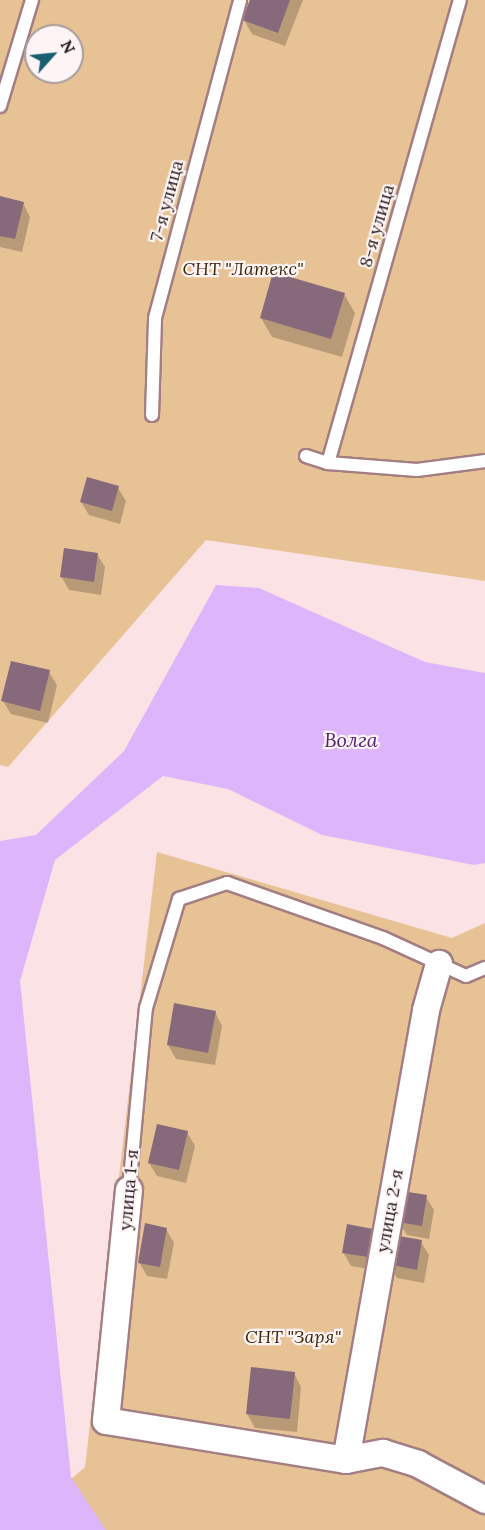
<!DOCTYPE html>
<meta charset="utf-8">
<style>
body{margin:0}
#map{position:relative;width:485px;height:1530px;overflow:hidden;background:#fbe2e4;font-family:Lora,serif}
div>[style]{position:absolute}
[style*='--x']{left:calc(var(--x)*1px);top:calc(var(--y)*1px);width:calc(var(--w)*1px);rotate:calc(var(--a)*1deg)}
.green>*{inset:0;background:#e7c294}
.water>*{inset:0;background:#dcb5fa}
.shadow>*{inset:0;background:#0003}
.building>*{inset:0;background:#87697c}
.roads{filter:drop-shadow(2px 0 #a37e82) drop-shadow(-2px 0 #a37e82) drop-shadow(0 2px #a37e82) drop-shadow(0 -2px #a37e82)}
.lane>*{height:12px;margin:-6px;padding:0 6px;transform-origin:6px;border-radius:6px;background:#fff}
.street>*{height:26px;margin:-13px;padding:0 13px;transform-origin:13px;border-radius:13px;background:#fff}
span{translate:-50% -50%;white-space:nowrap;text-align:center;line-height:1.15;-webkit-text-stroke:4.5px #fdf4f5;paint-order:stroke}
.street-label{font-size:18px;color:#251719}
.park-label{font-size:18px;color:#3b2708;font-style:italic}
.water-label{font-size:20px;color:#542472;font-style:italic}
.north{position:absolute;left:24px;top:24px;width:60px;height:60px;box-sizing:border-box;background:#fdf4f5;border:2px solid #a79c9d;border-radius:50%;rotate:63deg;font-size:16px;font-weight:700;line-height:24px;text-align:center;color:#251719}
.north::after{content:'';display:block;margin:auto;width:21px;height:27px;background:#185f70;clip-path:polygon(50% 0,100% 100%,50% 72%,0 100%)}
</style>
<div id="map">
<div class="green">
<div style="clip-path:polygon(evenodd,0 0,485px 0,485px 581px,206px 540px,8px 767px,0 765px,0 0,36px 36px,72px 36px,72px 72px,36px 72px,36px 36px)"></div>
<div style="clip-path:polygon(157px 852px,452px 938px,485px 923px,485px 1530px,11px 1530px,85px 1467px)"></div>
</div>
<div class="water">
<div style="clip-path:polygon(216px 585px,259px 588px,425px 662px,485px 673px,485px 863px,474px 865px,322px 835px,228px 789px,163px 776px,55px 860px,20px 981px,71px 1477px,106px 1530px,0 1530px,0 841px,36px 835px,124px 751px)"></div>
</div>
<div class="shadow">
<div style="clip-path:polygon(251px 0,303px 0,285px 46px,252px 34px,244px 20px)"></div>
<div style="clip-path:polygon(0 198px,23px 203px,30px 217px,22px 252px,0 247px)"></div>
<div style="clip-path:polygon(344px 294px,355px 313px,342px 357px,272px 337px,261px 318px)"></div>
<div style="clip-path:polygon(118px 488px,126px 501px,120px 524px,89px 515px,81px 502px)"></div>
<div style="clip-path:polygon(97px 554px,105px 567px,101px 595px,69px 590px,61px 576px)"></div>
<div style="clip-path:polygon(49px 672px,57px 685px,48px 723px,11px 714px,3px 701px)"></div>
<div style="clip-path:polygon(215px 1012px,222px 1026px,215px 1065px,176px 1059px,168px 1045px)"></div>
<div style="clip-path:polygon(187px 1132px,195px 1146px,186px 1183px,157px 1176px,149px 1163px)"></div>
<div style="clip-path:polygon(426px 1197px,434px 1210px,429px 1239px,407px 1235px,399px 1222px)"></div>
<div style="clip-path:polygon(166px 1229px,174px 1243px,167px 1279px,147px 1276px,139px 1262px)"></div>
<div style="clip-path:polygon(372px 1230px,380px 1244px,375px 1270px,351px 1266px,343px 1252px)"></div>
<div style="clip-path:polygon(421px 1242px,429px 1255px,424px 1283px,397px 1278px,389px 1264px)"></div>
<div style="clip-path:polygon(294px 1373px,301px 1387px,297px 1432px,255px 1428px,247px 1414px)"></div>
</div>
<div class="building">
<div style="clip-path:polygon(250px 0,290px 0,278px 33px,242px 20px)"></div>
<div style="clip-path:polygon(0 196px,24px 202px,15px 239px,0 236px)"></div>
<div style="clip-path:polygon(273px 272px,345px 293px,331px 339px,260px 318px)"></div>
<div style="clip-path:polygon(87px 477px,119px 486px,112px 511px,80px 502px)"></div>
<div style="clip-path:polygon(64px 548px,98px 553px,94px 582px,60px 577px)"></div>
<div style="clip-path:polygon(11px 661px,50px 670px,40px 711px,1px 701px)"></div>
<div style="clip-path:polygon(174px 1003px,216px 1011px,208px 1053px,167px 1045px)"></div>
<div style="clip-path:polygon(157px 1124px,188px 1131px,179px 1170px,148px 1163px)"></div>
<div style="clip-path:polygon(402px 1191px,427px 1195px,422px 1226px,398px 1222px)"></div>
<div style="clip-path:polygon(145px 1223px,167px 1228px,160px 1267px,138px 1263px)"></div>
<div style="clip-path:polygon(347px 1224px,373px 1229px,368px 1257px,342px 1253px)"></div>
<div style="clip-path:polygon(393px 1235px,422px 1240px,417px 1270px,387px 1264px)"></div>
<div style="clip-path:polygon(251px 1367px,295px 1372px,290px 1419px,246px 1414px)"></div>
</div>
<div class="roads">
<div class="lane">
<div style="--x:0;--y:106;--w:111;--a:-73.2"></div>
<div style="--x:152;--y:415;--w:97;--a:-88.2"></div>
<div style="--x:155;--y:318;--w:329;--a:-75"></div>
<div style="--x:306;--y:456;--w:23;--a:18"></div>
<div style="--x:328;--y:463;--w:89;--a:4.5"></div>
<div style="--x:417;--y:470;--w:69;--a:-7.5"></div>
<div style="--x:328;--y:463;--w:481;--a:-74.1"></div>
<div style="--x:129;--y:1190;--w:183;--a:-84.7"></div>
<div style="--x:146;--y:1008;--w:114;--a:-73.2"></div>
<div style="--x:179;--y:899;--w:51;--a:-18.4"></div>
<div style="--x:227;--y:883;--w:165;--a:19.4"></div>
<div style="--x:383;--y:938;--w:91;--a:24.6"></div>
<div style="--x:466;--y:976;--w:21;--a:-23"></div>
</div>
<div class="street">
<div style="--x:129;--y:1190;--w:232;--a:95.7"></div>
<div style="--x:106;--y:1421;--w:243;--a:9.2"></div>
<div style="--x:346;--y:1460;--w:38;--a:-11"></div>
<div style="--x:383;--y:1453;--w:37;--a:17"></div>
<div style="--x:418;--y:1464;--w:76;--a:28.2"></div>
<div style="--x:346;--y:1460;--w:457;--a:-79.9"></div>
<div style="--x:426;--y:1010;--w:48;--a:-74.2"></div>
</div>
</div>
<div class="street-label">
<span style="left:167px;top:201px;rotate:-75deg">7-я улица</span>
<span style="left:377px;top:226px;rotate:-74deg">8-я улица</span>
<span style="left:129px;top:1190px;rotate:-85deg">улица 1-я</span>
<span style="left:390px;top:1211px;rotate:-80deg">улица 2-я</span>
</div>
<div class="park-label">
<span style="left:243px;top:269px">СНТ "Латекс"</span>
<span style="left:293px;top:1337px">СНТ "Заря"</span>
</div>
<div class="water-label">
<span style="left:351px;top:739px">Волга</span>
</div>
<div class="north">N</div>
</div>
